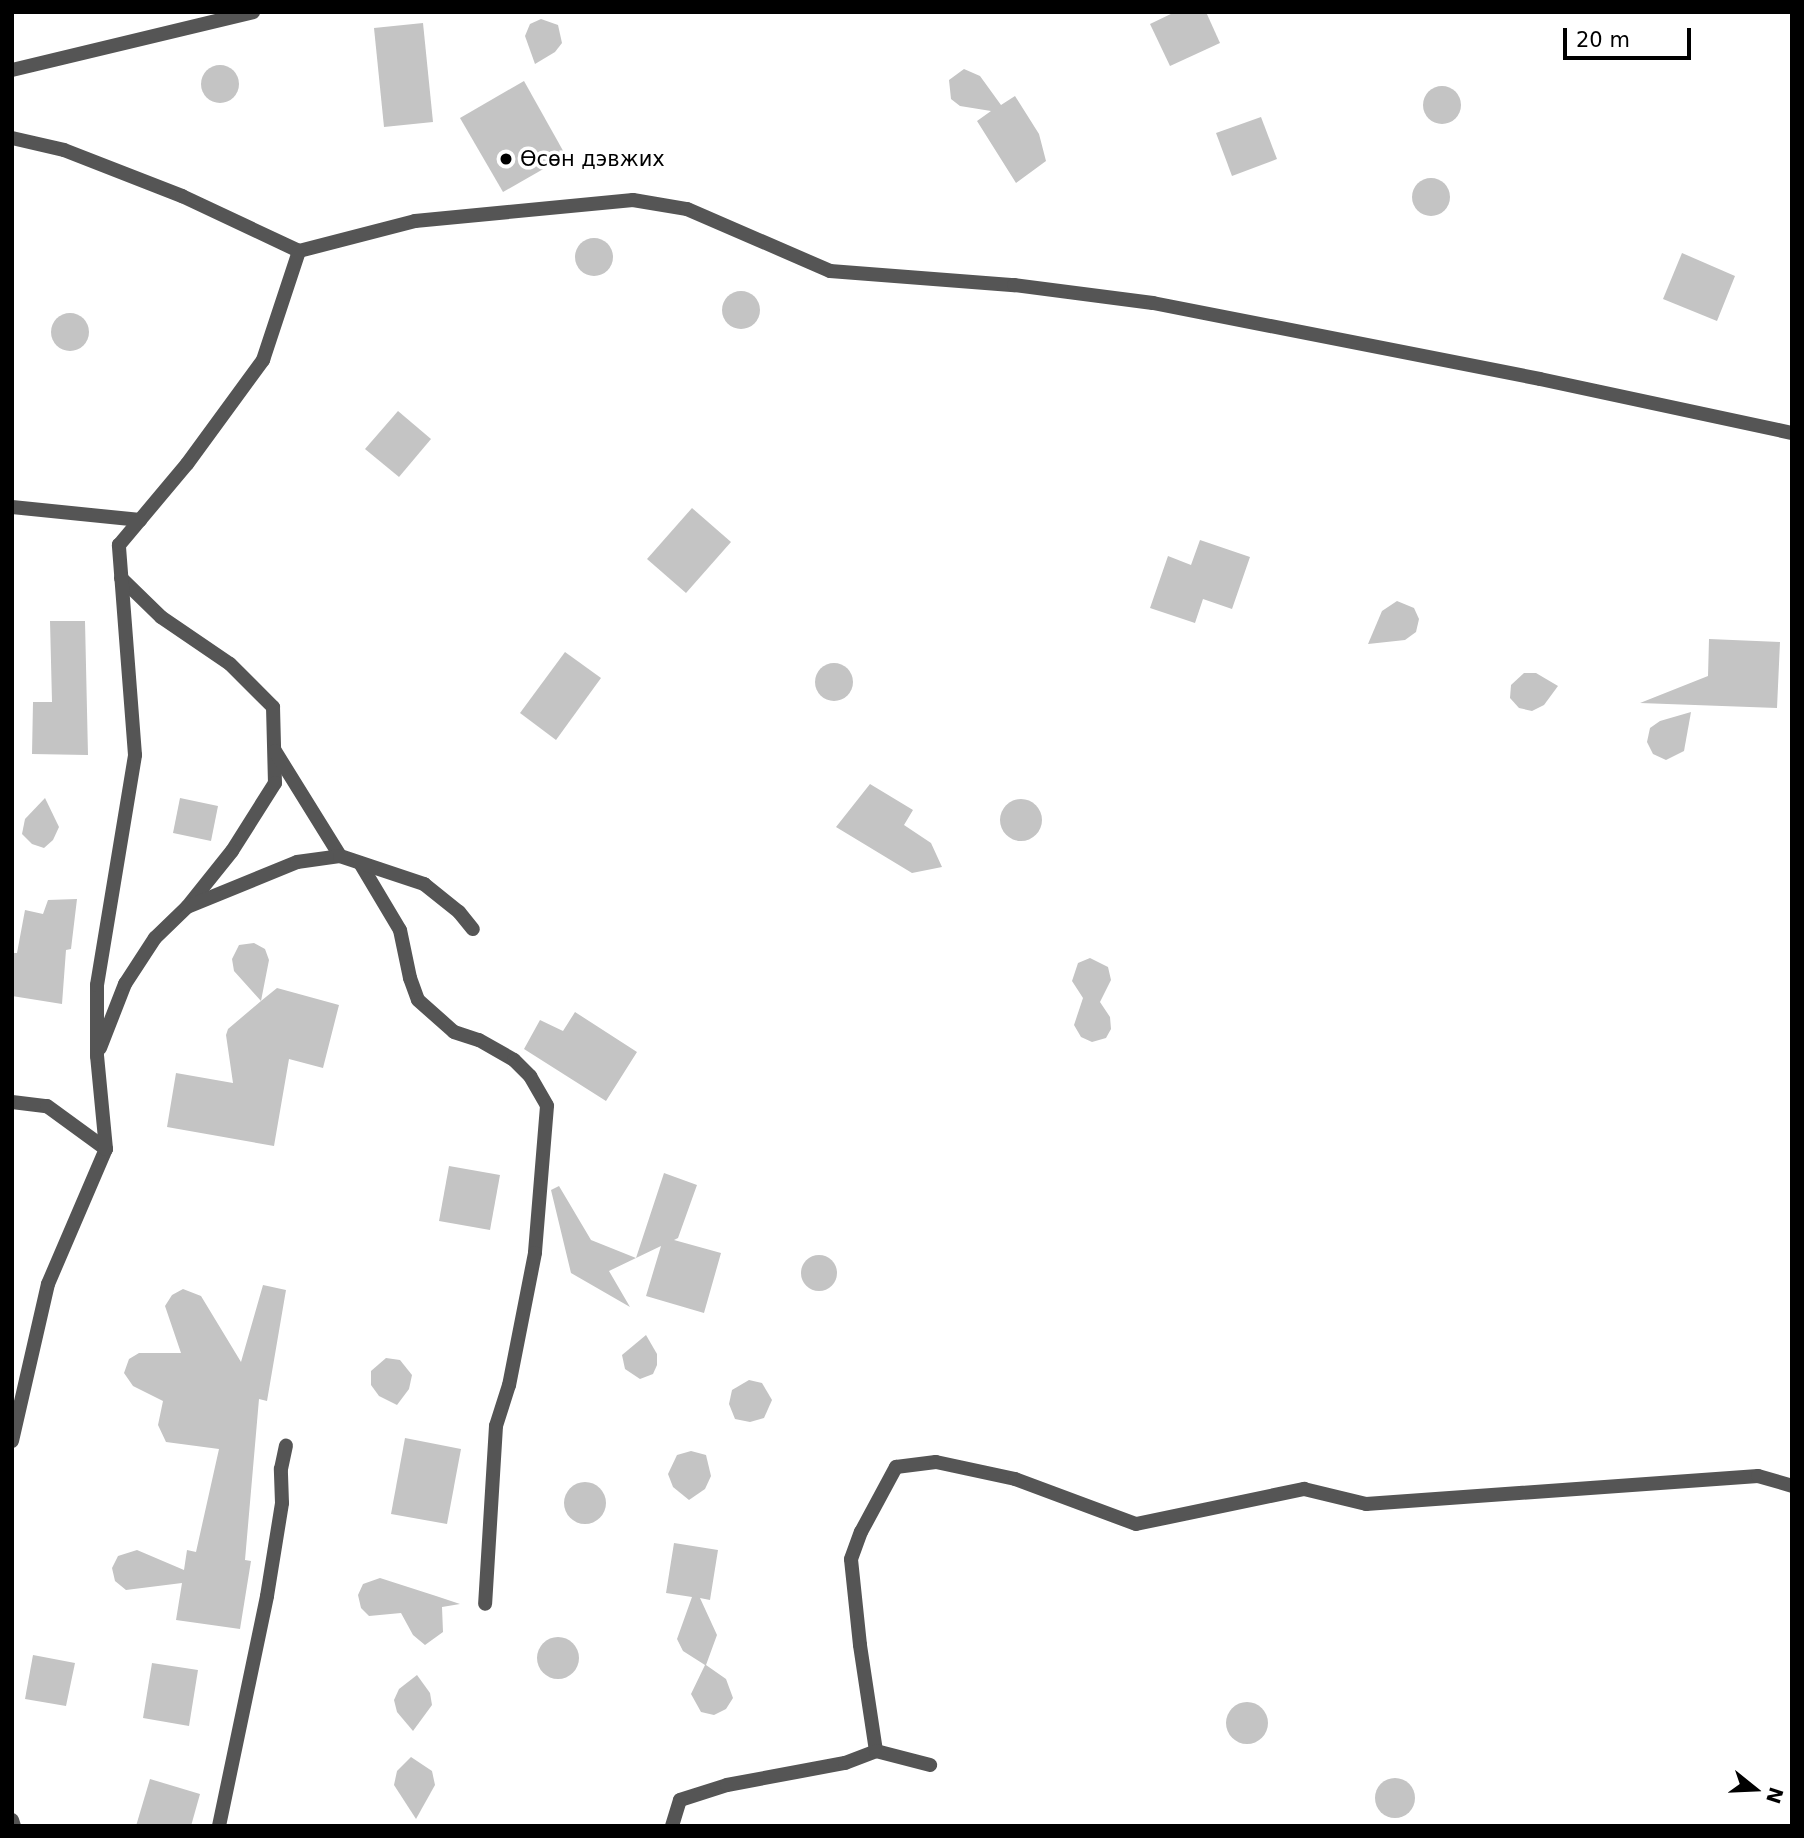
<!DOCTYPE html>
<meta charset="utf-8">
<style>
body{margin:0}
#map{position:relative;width:1804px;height:1838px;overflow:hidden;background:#fff;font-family:"DejaVu Sans",sans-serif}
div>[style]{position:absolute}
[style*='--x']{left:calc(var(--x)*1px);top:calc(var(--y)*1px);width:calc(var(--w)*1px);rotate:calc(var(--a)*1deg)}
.building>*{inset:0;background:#c4c4c4}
.round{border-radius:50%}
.minor>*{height:14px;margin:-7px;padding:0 7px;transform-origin:7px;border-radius:7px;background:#555}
.dots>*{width:19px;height:19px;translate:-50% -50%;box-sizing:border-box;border:4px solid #fff;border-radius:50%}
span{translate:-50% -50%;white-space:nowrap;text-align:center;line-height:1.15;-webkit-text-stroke:7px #fff;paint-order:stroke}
.poi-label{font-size:21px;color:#000}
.left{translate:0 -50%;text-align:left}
.frame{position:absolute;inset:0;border:14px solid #000;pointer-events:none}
.north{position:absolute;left:1720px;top:1754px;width:70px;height:70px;-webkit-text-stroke:5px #fff;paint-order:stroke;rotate:108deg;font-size:19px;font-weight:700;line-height:28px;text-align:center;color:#000}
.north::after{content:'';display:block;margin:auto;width:24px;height:32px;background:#000;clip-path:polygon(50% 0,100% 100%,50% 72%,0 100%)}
.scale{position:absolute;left:1563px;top:28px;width:128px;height:32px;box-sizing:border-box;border:4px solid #000;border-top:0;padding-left:9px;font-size:21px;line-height:24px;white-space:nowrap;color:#000;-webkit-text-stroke:5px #fff;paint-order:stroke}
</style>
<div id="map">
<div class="building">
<div style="clip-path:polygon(1175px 12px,1206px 12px,1220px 43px,1170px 66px,1150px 24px)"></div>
<div style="clip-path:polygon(541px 19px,558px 25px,562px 43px,555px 52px,535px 64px,525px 36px,530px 24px)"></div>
<div style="clip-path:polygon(423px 23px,433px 122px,384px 127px,374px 28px)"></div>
<div class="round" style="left:201px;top:65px;width:38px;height:38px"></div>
<div style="clip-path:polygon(964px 69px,980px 76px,1001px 105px,1015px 96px,1039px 134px,1046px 161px,1016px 183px,977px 121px,991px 111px,960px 106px,951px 99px,949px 80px)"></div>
<div style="clip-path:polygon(524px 81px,566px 156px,503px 192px,460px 118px)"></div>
<div class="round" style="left:1423px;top:86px;width:38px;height:38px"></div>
<div style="clip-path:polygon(1261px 117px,1277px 159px,1232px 176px,1216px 133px)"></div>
<div class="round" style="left:1412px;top:178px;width:38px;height:38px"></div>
<div class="round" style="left:575px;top:238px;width:38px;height:38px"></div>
<div style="clip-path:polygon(1682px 253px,1735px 276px,1717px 321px,1663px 299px)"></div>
<div class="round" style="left:722px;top:291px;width:38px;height:38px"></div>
<div class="round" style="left:51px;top:313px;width:38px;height:38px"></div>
<div style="clip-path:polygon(398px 411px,431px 439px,399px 477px,365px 449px)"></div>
<div style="clip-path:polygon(692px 508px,731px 542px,686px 593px,647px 559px)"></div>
<div style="clip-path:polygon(1200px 540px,1250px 557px,1232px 609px,1203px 599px,1195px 623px,1150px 608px,1168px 556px,1191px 565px)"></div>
<div style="clip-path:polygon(1397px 601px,1414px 608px,1419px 619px,1416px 632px,1405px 640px,1368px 644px,1382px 611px)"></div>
<div style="clip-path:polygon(50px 621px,85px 621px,88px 755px,32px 754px,33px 702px,52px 702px)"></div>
<div style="clip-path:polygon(1709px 639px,1780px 642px,1777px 708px,1640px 703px,1708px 676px)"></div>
<div style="clip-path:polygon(565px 652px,601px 678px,556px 740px,520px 713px)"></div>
<div class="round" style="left:815px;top:663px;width:38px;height:38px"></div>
<div style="clip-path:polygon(1524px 673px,1536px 673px,1558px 686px,1544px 705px,1532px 711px,1519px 708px,1510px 698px,1511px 685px)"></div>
<div style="clip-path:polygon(1691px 712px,1684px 751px,1666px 760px,1653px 754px,1647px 742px,1650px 728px,1660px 721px)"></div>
<div style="clip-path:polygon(870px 784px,913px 810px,904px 825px,931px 843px,942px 867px,912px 873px,836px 827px)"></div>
<div style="clip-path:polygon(45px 798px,59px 827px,53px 840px,44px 848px,32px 844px,22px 834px,25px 819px)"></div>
<div style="clip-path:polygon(180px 798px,218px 806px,211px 841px,173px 833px)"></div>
<div class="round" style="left:1000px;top:799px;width:42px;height:42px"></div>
<div style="clip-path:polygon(77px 899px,71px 949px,66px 950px,62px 1004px,12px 996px,12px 953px,17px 953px,25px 910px,43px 914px,48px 900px)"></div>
<div style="clip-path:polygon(254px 943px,265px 949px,269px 960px,261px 1001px,277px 988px,339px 1005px,323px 1068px,289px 1059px,274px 1146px,167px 1127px,176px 1073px,233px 1083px,226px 1035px,228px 1029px,261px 1001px,234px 971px,232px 959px,239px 945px)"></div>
<div style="clip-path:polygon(1090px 958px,1108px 967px,1111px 980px,1100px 1002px,1110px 1017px,1111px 1029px,1106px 1038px,1092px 1042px,1081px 1037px,1074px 1025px,1083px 998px,1072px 981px,1078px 963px)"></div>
<div style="clip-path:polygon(575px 1012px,637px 1052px,606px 1101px,524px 1049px,540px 1020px,563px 1031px)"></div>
<div style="clip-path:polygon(449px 1166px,500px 1175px,490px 1230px,439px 1221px)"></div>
<div style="clip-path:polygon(664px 1173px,697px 1185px,678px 1238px,674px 1240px,721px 1253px,704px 1313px,646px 1296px,661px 1246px,636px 1258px)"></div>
<div style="clip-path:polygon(559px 1186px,591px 1240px,636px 1258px,609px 1271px,630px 1307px,571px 1273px,551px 1190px)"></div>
<div class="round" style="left:801px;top:1255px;width:36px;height:36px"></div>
<div style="clip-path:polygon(263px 1285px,286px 1290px,267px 1401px,259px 1399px,245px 1560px,251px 1561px,240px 1629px,176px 1620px,182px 1583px,126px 1590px,115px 1581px,112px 1568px,118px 1556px,137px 1550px,184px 1570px,187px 1550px,196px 1552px,219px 1449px,166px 1442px,158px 1425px,163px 1401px,133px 1386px,124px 1373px,129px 1359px,139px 1353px,181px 1353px,165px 1306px,172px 1295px,183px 1289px,201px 1296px,241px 1362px)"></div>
<div style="clip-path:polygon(646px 1335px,657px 1354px,657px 1365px,653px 1374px,640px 1379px,625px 1369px,622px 1355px)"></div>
<div style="clip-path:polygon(386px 1358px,400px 1360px,412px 1375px,409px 1389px,397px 1405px,379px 1396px,371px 1385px,371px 1371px)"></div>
<div style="clip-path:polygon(749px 1380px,762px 1383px,772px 1400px,764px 1418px,750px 1422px,735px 1419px,729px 1404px,732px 1390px)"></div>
<div style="clip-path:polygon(405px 1438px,461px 1449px,447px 1524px,391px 1514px)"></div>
<div style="clip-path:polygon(691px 1451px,706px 1455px,711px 1476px,705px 1489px,689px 1500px,673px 1487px,668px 1474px,677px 1455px)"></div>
<div class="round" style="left:564px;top:1482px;width:42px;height:42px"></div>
<div style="clip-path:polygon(674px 1543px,718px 1550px,710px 1600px,700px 1598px,717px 1635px,706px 1665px,726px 1679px,733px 1698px,726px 1709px,714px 1715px,701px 1712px,691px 1694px,705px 1665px,683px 1651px,677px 1639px,692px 1597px,666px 1593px)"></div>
<div style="clip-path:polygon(380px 1578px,436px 1596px,460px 1604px,442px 1607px,443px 1632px,425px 1645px,413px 1635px,401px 1613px,369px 1616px,361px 1608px,358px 1595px,363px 1584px)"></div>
<div class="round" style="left:537px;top:1637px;width:42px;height:42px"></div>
<div style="clip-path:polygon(33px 1655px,75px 1663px,66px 1706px,25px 1699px)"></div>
<div style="clip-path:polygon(152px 1663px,198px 1670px,189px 1726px,143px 1718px)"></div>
<div style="clip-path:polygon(417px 1675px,430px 1693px,432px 1705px,413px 1731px,397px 1712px,394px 1700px,399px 1689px)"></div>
<div class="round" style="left:1226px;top:1702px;width:42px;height:42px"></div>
<div style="clip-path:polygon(411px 1757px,432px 1771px,435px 1785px,416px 1819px,394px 1785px,397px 1771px)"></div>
<div class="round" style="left:1375px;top:1778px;width:40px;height:40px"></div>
<div style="clip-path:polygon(150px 1779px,200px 1794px,191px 1826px,136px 1826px)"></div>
</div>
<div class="minor">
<div style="--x:12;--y:70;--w:248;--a:-13.5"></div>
<div style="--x:12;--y:138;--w:53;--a:13"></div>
<div style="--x:64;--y:150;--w:127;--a:21.3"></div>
<div style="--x:182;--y:196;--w:129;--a:25.2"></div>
<div style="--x:299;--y:251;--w:120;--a:-14.5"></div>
<div style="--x:415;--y:221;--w:219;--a:-5.5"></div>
<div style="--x:633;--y:200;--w:55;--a:9.5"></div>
<div style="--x:687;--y:209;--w:156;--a:23.4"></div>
<div style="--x:830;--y:271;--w:185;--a:4.4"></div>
<div style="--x:1014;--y:285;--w:140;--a:7.4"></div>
<div style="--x:1153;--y:303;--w:394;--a:11.1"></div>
<div style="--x:1540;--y:379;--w:258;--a:12.1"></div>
<div style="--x:12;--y:507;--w:129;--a:5.8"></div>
<div style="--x:121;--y:578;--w:56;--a:44.3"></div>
<div style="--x:161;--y:617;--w:83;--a:34.3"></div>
<div style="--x:230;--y:664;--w:61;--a:45"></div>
<div style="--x:273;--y:707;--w:76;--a:88.5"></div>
<div style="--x:275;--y:783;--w:80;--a:122.3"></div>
<div style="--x:232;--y:851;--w:70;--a:128.7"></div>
<div style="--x:275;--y:751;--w:123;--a:58.2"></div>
<div style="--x:360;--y:863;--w:78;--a:59.2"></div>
<div style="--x:400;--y:930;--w:49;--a:78.2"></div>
<div style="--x:410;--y:978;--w:23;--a:70"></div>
<div style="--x:418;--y:1000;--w:48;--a:41.6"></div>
<div style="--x:454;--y:1032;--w:26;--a:18"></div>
<div style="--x:479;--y:1040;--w:40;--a:29.7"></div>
<div style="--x:514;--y:1060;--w:23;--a:45"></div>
<div style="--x:530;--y:1076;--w:34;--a:60"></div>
<div style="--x:547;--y:1106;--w:147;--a:94.7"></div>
<div style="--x:535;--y:1253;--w:135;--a:101.1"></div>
<div style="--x:509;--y:1385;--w:43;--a:107.6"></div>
<div style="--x:496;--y:1426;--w:178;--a:93.5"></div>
<div style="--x:100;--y:1048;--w:69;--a:-68.7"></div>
<div style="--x:125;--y:984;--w:55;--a:-56.9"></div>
<div style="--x:155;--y:938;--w:45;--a:-44.1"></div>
<div style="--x:187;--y:907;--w:119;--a:-22.2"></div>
<div style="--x:297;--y:862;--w:43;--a:-7.9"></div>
<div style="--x:340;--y:856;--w:89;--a:18.4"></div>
<div style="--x:424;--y:884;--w:45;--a:38.7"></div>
<div style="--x:459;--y:912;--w:22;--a:51"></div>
<div style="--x:12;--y:1102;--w:35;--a:7"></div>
<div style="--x:47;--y:1106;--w:73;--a:36.1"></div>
<div style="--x:12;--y:1441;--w:161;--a:-77.1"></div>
<div style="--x:48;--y:1284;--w:147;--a:-66.8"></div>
<div style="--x:106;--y:1149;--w:93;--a:-95.5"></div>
<div style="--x:97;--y:1056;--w:71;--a:-90"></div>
<div style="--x:97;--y:985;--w:233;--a:-80.6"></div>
<div style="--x:135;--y:755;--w:211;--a:-94.4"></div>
<div style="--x:119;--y:545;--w:106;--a:-50"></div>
<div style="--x:187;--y:464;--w:129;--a:-53.8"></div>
<div style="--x:263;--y:360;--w:115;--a:-71.7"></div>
<div style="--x:876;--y:1751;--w:107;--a:-98.6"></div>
<div style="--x:860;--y:1645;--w:86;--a:-96"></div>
<div style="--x:851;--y:1559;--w:29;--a:-70"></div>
<div style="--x:861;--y:1532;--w:74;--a:-61.7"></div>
<div style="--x:896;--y:1467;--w:40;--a:-7.1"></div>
<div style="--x:936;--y:1462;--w:81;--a:12.1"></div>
<div style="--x:1015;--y:1479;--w:129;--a:20.4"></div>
<div style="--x:1136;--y:1524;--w:172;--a:-11.8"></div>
<div style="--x:1304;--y:1489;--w:64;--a:13.6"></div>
<div style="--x:1366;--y:1504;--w:393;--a:-4.1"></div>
<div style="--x:1758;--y:1476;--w:35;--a:16"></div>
<div style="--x:12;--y:1820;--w:6;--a:72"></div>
<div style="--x:219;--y:1826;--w:235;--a:-78.2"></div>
<div style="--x:267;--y:1596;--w:94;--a:-80.8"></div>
<div style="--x:282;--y:1503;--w:34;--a:-92"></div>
<div style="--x:281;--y:1469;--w:24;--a:-78"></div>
<div style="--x:672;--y:1826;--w:27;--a:-73"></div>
<div style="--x:680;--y:1800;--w:49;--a:-17.7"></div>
<div style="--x:727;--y:1785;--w:120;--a:-10.6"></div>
<div style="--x:845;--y:1763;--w:33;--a:-21"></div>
<div style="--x:876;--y:1751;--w:56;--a:14.5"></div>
</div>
<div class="dots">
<div style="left:506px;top:159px;background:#000"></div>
</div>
<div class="poi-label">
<span class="left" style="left:520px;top:159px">Өсөн дэвжих</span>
</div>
<div class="frame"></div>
<div class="north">N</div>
<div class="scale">20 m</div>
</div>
